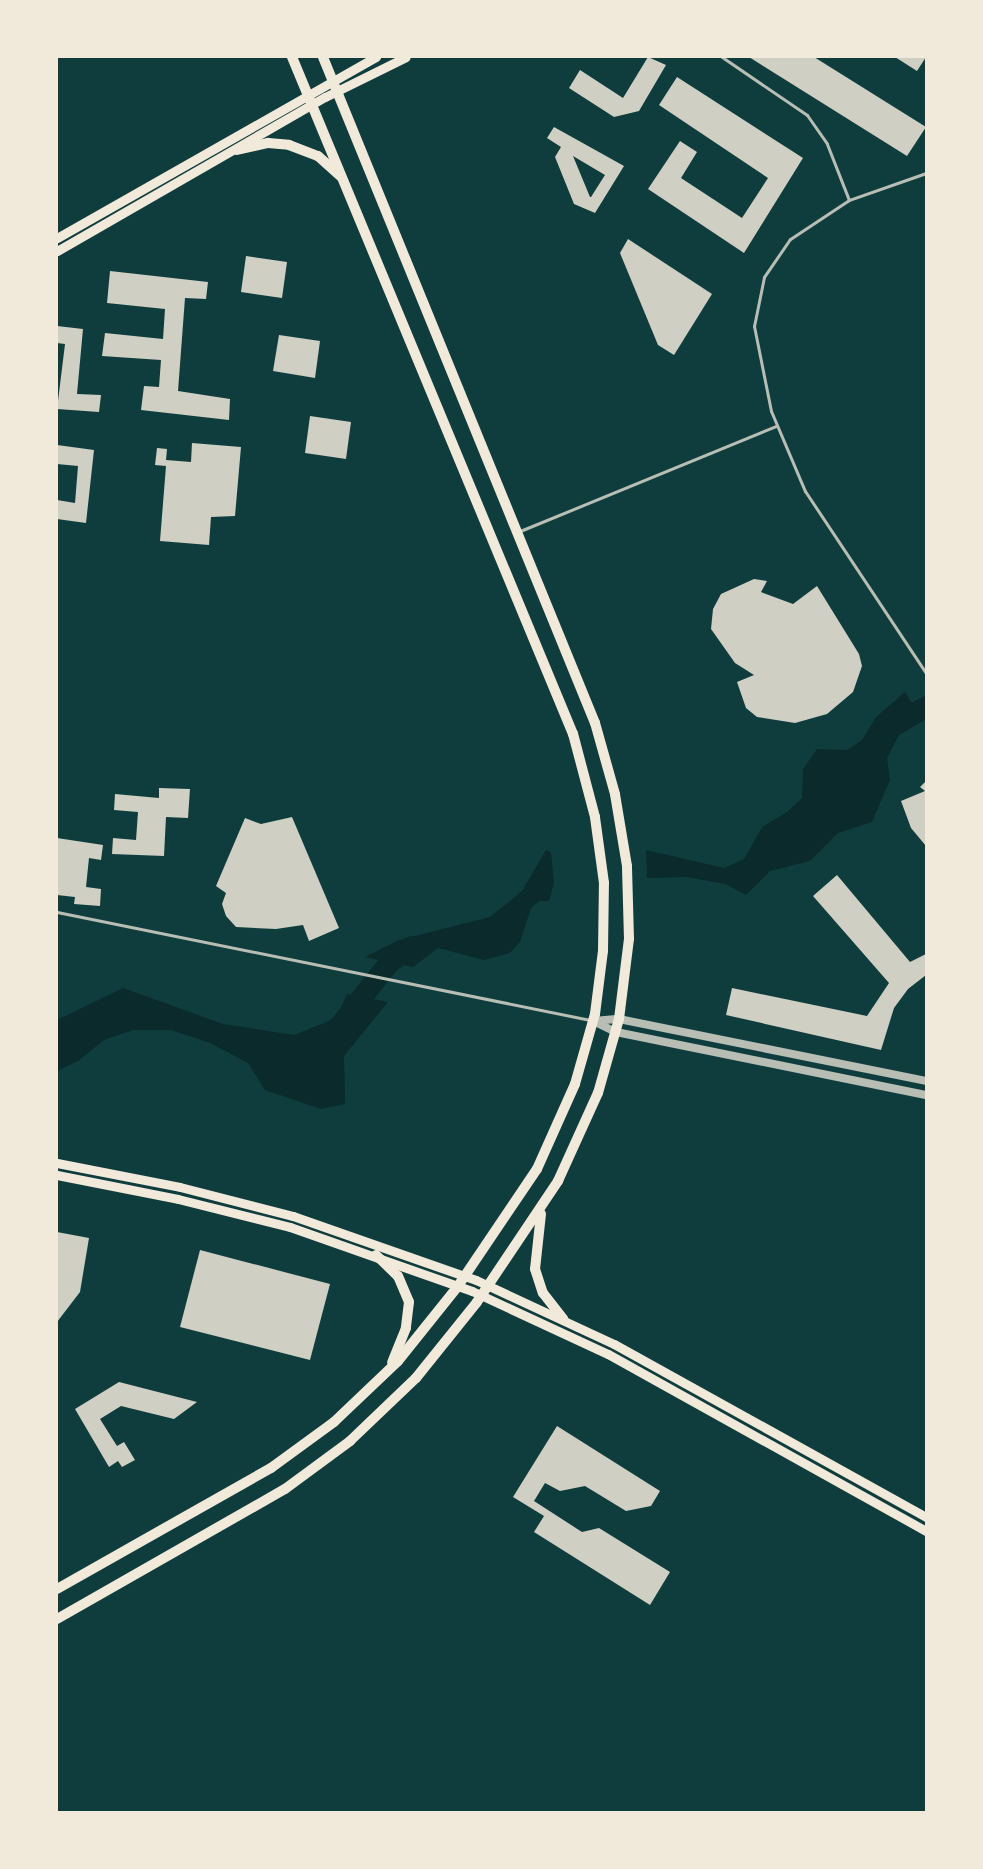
<!DOCTYPE html>
<style>
body{margin:0}
#map{position:relative;width:983px;height:1869px;overflow:hidden;background:#0f3d3e;font-family:"Public Sans",sans-serif}
div>[style]{position:absolute}
[style*='--x']{left:calc(var(--x)*1px);top:calc(var(--y)*1px);width:calc(var(--w)*1px);rotate:calc(var(--a)*1deg)}
.water>*{inset:0;background:#0a2a2b}
.river>*{height:21px;margin:-10.5px;padding:0 10.5px;transform-origin:10.5px;border-radius:10.5px;background:#0a2a2b}
.building>*{inset:0;background:#cfcfc3}
.service>*{height:3px;margin:-1.5px;padding:0 1.5px;transform-origin:1.5px;border-radius:1.5px;background:#b8beb3}
.tertiary>*{height:8px;margin:-4px;padding:0 4px;transform-origin:4px;border-radius:4px;background:#b8beb3}
.secondary>*{height:9px;margin:-4.5px;padding:0 4.5px;transform-origin:4.5px;border-radius:4.5px;background:#f1e9da}
.primary>*{height:10px;margin:-5px;padding:0 5px;transform-origin:5px;border-radius:5px;background:#f1e9da}
span{translate:-50% -50%;white-space:nowrap;text-align:center;line-height:1.15;-webkit-text-stroke:6px #f1e9da;paint-order:stroke}
.frame{position:absolute;inset:0;border:58px solid #f1e9da;pointer-events:none}
</style>
<div id="map">
<div class="water">
<div style="clip-path:polygon(905px 692px,923px 721px,899px 735px,887px 758px,890px 780px,872px 822px,838px 833px,810px 861px,770px 871px,746px 895px,725px 884px,687px 877px,647px 878px,646px 850px,724px 868px,744px 859px,762px 827px,787px 812px,802px 798px,803px 769px,817px 749px,847px 750px,862px 740px,876px 717px)"></div>
<div style="clip-path:polygon(546px 850px,551px 852px,554px 883px,549px 901px,539px 901px,531px 908px,520px 942px,510px 953px,484px 960px,438px 948px,413px 967px,365px 957px,399px 940px,490px 917px,522px 891px)"></div>
<div style="clip-path:polygon(123px 988px,223px 1024px,294px 1035px,329px 1021px,339px 1012px,347px 994px,388px 1002px,344px 1056px,345px 1104px,321px 1109px,265px 1090px,248px 1063px,210px 1043px,171px 1030px,133px 1030px,104px 1040px,78px 1061px,57px 1071px,57px 1020px)"></div>
</div>
<div class="river">
<div style="--x:894;--y:724;--w:37;--a:-29"></div>
<div style="--x:344;--y:1019;--w:73;--a:-51.7"></div>
<div style="--x:389;--y:962;--w:28;--a:-35"></div>
</div>
<div class="building">
<div style="clip-path:polygon(648px 57px,666px 65px,639px 111px,614px 117px,569px 88px,580px 70px,623px 98px)"></div>
<div style="clip-path:polygon(749px 57px,814px 57px,926px 127px,907px 156px)"></div>
<div style="clip-path:polygon(895px 57px,926px 57px,917px 71px)"></div>
<div style="clip-path:polygon(677px 77px,803px 158px,744px 253px,648px 189px,680px 141px,697px 152px,681px 178px,742px 218px,768px 178px,659px 105px)"></div>
<div style="clip-path:polygon(evenodd,554px 127px,624px 166px,595px 213px,574px 204px,555px 157px,561px 147px,547px 138px,554px 127px,573px 156px,605px 175px,591px 197px,590px 197px,573px 156px)"></div>
<div style="clip-path:polygon(628px 239px,712px 294px,674px 355px,658px 345px,620px 253px)"></div>
<div style="clip-path:polygon(246px 256px,287px 262px,282px 298px,241px 292px)"></div>
<div style="clip-path:polygon(110px 271px,208px 282px,206px 299px,185px 298px,178px 391px,230px 399px,229px 420px,141px 410px,144px 386px,159px 387px,161px 360px,102px 356px,105px 333px,163px 339px,165px 309px,107px 303px)"></div>
<div style="clip-path:polygon(57px 326px,83px 329px,77px 394px,101px 395px,99px 412px,57px 409px,65px 344px,57px 343px)"></div>
<div style="clip-path:polygon(279px 335px,320px 341px,315px 378px,273px 371px)"></div>
<div style="clip-path:polygon(310px 416px,351px 422px,346px 459px,305px 453px)"></div>
<div style="clip-path:polygon(192px 443px,241px 447px,235px 516px,211px 517px,209px 545px,160px 541px,166px 466px,155px 465px,157px 448px,167px 449px,166px 460px,191px 462px)"></div>
<div style="clip-path:polygon(57px 445px,94px 450px,86px 523px,57px 519px,57px 500px,75px 503px,78px 466px,57px 464px)"></div>
<div style="clip-path:polygon(754px 579px,767px 581px,761px 592px,793px 604px,817px 586px,859px 654px,862px 666px,853px 692px,827px 714px,795px 723px,757px 717px,746px 708px,737px 682px,754px 675px,735px 663px,711px 629px,713px 609px,721px 594px)"></div>
<div style="clip-path:polygon(926px 781px,926px 846px,911px 828px,901px 801px,925px 791px,920px 787px)"></div>
<div style="clip-path:polygon(159px 788px,190px 789px,188px 818px,166px 817px,164px 856px,112px 854px,113px 838px,136px 840px,138px 812px,114px 810px,115px 794px,159px 798px)"></div>
<div style="clip-path:polygon(292px 817px,339px 928px,309px 941px,303px 925px,276px 929px,236px 927px,226px 916px,222px 904px,226px 893px,216px 886px,245px 818px,261px 824px)"></div>
<div style="clip-path:polygon(57px 838px,103px 845px,101px 860px,89px 858px,86px 887px,101px 889px,100px 906px,74px 904px,75px 897px,57px 895px)"></div>
<div style="clip-path:polygon(837px 875px,910px 962px,926px 954px,926px 975px,908px 989px,894px 1008px,881px 1050px,726px 1015px,732px 988px,867px 1016px,889px 983px,813px 896px)"></div>
<div style="clip-path:polygon(57px 1232px,89px 1238px,80px 1292px,57px 1322px)"></div>
<div style="clip-path:polygon(200px 1250px,330px 1284px,310px 1360px,180px 1327px)"></div>
<div style="clip-path:polygon(119px 1382px,197px 1402px,174px 1419px,121px 1406px,100px 1419px,117px 1446px,124px 1442px,135px 1460px,122px 1467px,118px 1461px,109px 1467px,75px 1409px)"></div>
<div style="clip-path:polygon(557px 1426px,660px 1491px,651px 1506px,626px 1511px,585px 1486px,560px 1491px,545px 1483px,534px 1501px,582px 1532px,599px 1528px,670px 1572px,650px 1605px,534px 1532px,544px 1516px,513px 1497px)"></div>
</div>
<div class="service">
<div style="--x:722;--y:57;--w:103;--a:34.3"></div>
<div style="--x:807;--y:115;--w:35;--a:55"></div>
<div style="--x:827;--y:144;--w:60;--a:68.6"></div>
<div style="--x:926;--y:173;--w:82;--a:160.7"></div>
<div style="--x:849;--y:200;--w:71;--a:146.5"></div>
<div style="--x:790;--y:239;--w:46;--a:124.4"></div>
<div style="--x:764;--y:277;--w:50;--a:101.5"></div>
<div style="--x:754;--y:326;--w:87;--a:78.7"></div>
<div style="--x:771;--y:411;--w:87;--a:67"></div>
<div style="--x:805;--y:491;--w:219;--a:56.4"></div>
<div style="--x:520;--y:531;--w:277;--a:-22.3"></div>
<div style="--x:57;--y:912;--w:544;--a:11.45"></div>
</div>
<div class="tertiary">
<div style="--x:593;--y:1021;--w:25;--a:26"></div>
<div style="--x:616;--y:1032;--w:316;--a:11.5"></div>
<div style="--x:594;--y:1021;--w:25;--a:-5"></div>
<div style="--x:619;--y:1019;--w:313;--a:11.4"></div>
</div>
<div class="secondary">
<div style="--x:57;--y:238;--w:367;--a:-29.6"></div>
<div style="--x:57;--y:251;--w:309;--a:-29.9"></div>
<div style="--x:325;--y:97;--w:90;--a:-26.3"></div>
<div style="--x:57;--y:1163;--w:125;--a:11"></div>
<div style="--x:180;--y:1187;--w:117;--a:14.4"></div>
<div style="--x:293;--y:1216;--w:194;--a:19.3"></div>
<div style="--x:476;--y:1280;--w:152;--a:24.9"></div>
<div style="--x:614;--y:1344;--w:357;--a:29"></div>
<div style="--x:57;--y:1175;--w:123;--a:11.2"></div>
<div style="--x:178;--y:1199;--w:115;--a:14"></div>
<div style="--x:290;--y:1227;--w:193;--a:19.4"></div>
<div style="--x:472;--y:1291;--w:150;--a:24.9"></div>
<div style="--x:608;--y:1354;--w:364;--a:29.1"></div>
</div>
<div class="primary">
<div style="--x:237;--y:150;--w:32;--a:-13"></div>
<div style="--x:268;--y:143;--w:21;--a:5"></div>
<div style="--x:289;--y:145;--w:31;--a:21"></div>
<div style="--x:318;--y:156;--w:30;--a:42"></div>
<div style="--x:541;--y:1214;--w:55;--a:96.2"></div>
<div style="--x:535;--y:1269;--w:25;--a:72"></div>
<div style="--x:543;--y:1293;--w:33;--a:52"></div>
<div style="--x:376;--y:1255;--w:30;--a:44"></div>
<div style="--x:398;--y:1276;--w:28;--a:67"></div>
<div style="--x:409;--y:1302;--w:26;--a:97"></div>
<div style="--x:406;--y:1328;--w:37;--a:112"></div>
<div style="--x:57;--y:1589;--w:246;--a:-29.5"></div>
<div style="--x:271;--y:1468;--w:78;--a:-36.1"></div>
<div style="--x:334;--y:1422;--w:88;--a:-43.6"></div>
<div style="--x:398;--y:1361;--w:96;--a:-51.3"></div>
<div style="--x:458;--y:1286;--w:141;--a:-56"></div>
<div style="--x:537;--y:1169;--w:93;--a:-65.9"></div>
<div style="--x:575;--y:1084;--w:73;--a:-74.1"></div>
<div style="--x:595;--y:1014;--w:64;--a:-82.8"></div>
<div style="--x:603;--y:951;--w:68;--a:-89.2"></div>
<div style="--x:604;--y:883;--w:67;--a:-97.8"></div>
<div style="--x:595;--y:817;--w:86;--a:-104.8"></div>
<div style="--x:573;--y:734;--w:733;--a:-112.54"></div>
<div style="--x:57;--y:1619;--w:262;--a:-29.7"></div>
<div style="--x:285;--y:1489;--w:81;--a:-36.4"></div>
<div style="--x:350;--y:1441;--w:91;--a:-43.7"></div>
<div style="--x:416;--y:1378;--w:97;--a:-51.2"></div>
<div style="--x:477;--y:1302;--w:146;--a:-56.2"></div>
<div style="--x:558;--y:1181;--w:97;--a:-65.6"></div>
<div style="--x:598;--y:1093;--w:77;--a:-74.2"></div>
<div style="--x:619;--y:1019;--w:81;--a:-82.9"></div>
<div style="--x:629;--y:939;--w:73;--a:-91.6"></div>
<div style="--x:627;--y:866;--w:73;--a:-99.5"></div>
<div style="--x:615;--y:794;--w:74;--a:-105.7"></div>
<div style="--x:595;--y:723;--w:719;--a:-112.22"></div>
</div>
<div class="frame"></div>
</div>
